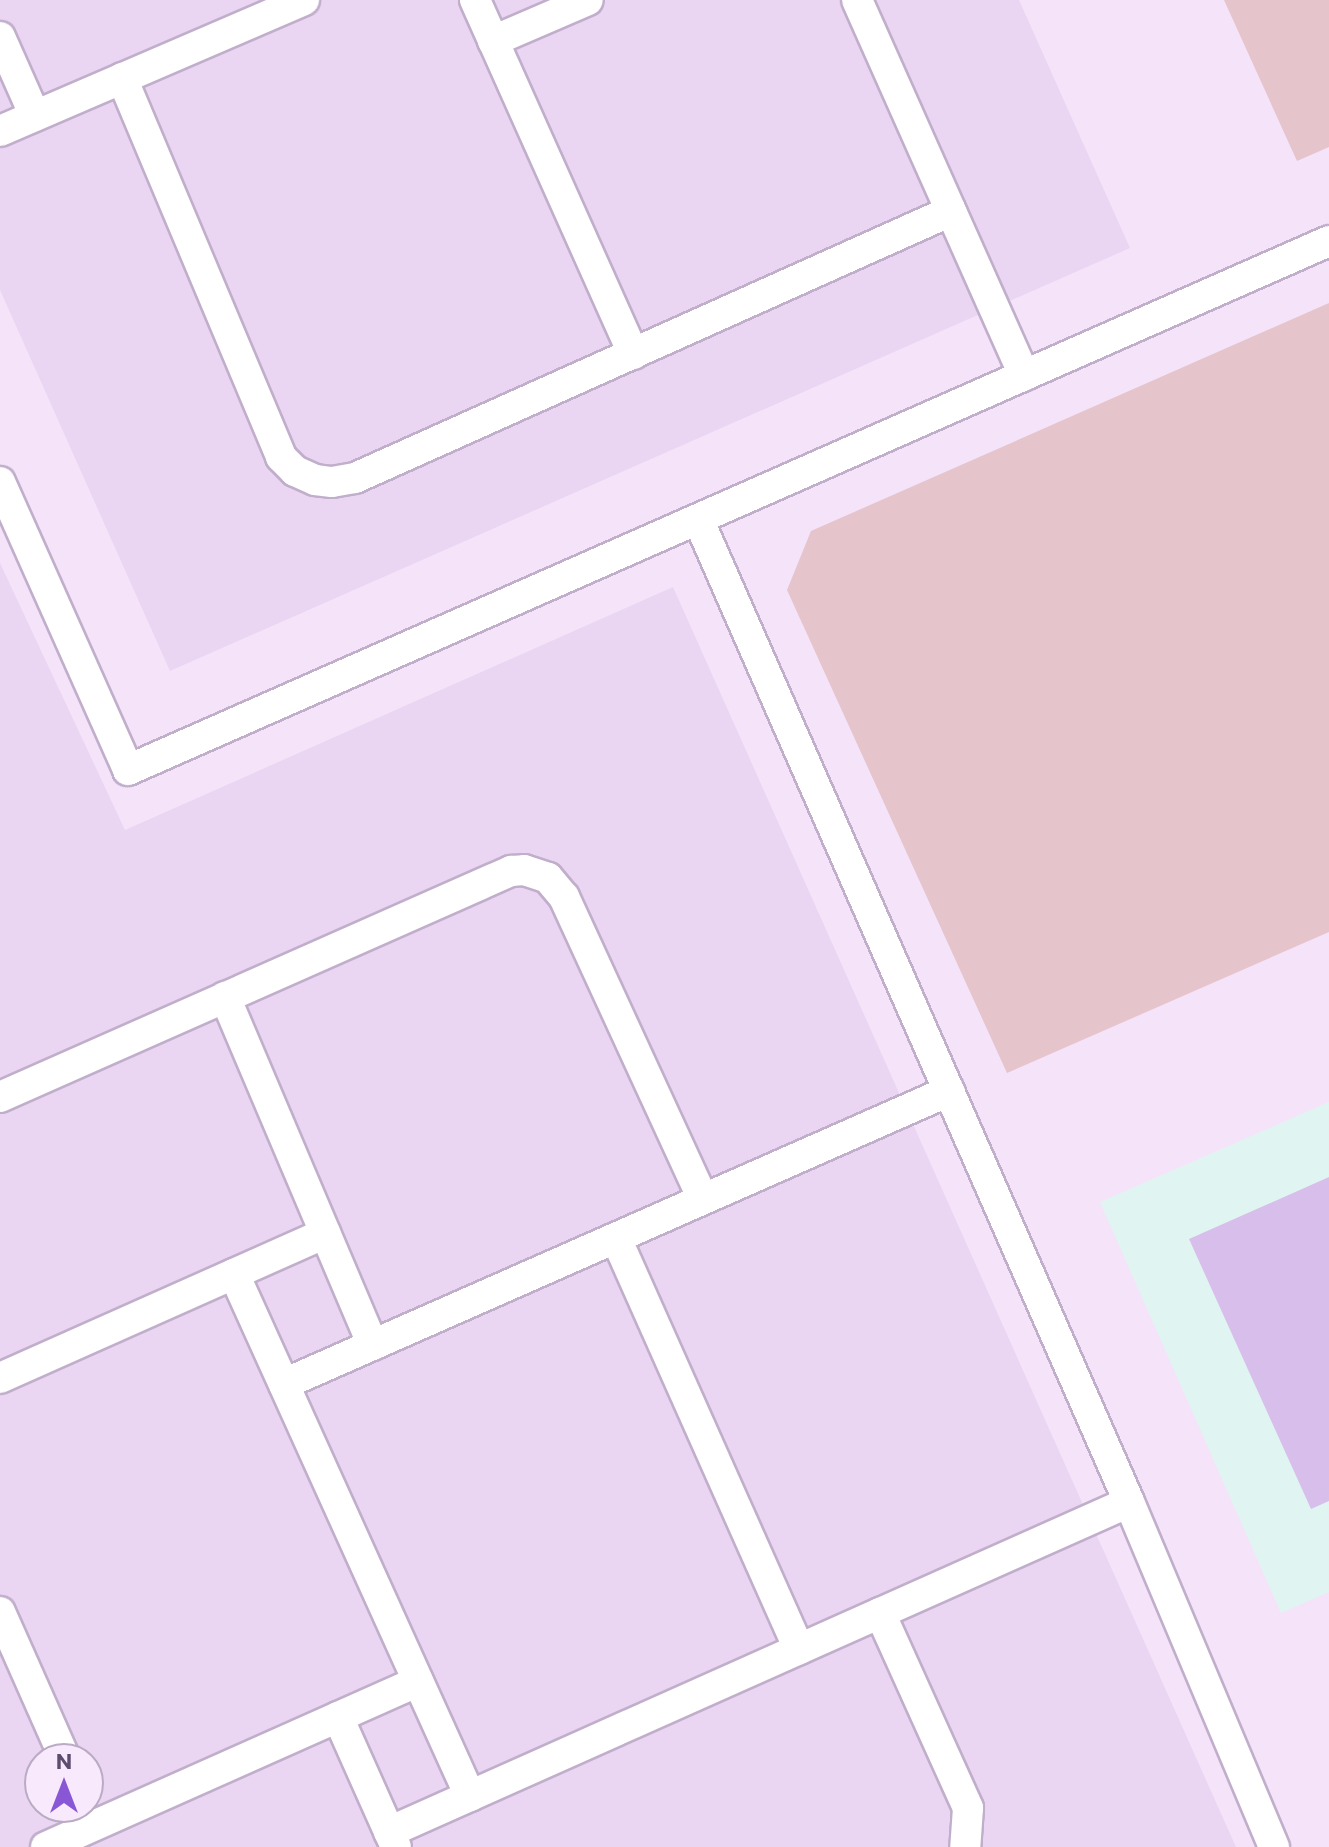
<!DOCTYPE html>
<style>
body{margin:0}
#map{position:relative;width:1329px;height:1847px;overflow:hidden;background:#f4e3f9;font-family:Commissioner,sans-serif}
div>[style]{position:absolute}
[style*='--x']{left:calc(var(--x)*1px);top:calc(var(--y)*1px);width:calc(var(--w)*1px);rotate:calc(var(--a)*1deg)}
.residential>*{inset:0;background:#ead6f2}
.education>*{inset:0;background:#e0f5f1}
.green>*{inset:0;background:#e5c4cc}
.building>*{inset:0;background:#d8beeb}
.roads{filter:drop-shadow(2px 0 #c0aecb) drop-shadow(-2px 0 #c0aecb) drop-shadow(0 2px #c0aecb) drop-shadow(0 -2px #c0aecb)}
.street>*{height:30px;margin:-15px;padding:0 15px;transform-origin:15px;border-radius:15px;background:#fff}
span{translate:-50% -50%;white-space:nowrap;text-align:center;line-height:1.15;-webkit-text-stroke:8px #f8e9fd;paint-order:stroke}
.north{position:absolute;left:24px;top:1743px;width:80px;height:80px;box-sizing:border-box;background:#f8e9fd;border:2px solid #baaac4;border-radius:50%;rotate:0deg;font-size:22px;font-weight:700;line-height:32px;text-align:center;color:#5e4c6e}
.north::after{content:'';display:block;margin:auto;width:28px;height:36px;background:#8956d5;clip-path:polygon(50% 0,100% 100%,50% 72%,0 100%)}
</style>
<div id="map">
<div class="residential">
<div style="clip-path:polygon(0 0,1019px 0,1130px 248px,170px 671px,0 290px)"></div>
<div style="clip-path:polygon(evenodd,0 563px,125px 830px,673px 587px,1236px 1847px,0 1847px,0 563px,40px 1759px,88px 1759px,88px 1807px,40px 1807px,40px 1759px)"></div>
</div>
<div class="education">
<div style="clip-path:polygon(1329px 1102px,1329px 1592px,1281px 1613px,1100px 1202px)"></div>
</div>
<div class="green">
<div style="clip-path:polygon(1224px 0,1329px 0,1329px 147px,1297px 161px)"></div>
<div style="clip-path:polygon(1329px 303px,1329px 932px,1007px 1073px,787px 590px,811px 531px)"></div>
</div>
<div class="building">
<div style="clip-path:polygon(1329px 1177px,1329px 1501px,1311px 1509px,1189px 1239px)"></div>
</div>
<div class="roads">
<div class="street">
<div style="--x:475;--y:0;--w:388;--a:65.9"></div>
<div style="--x:857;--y:0;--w:411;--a:66"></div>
<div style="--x:0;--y:37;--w:86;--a:66.1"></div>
<div style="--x:493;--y:41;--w:103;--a:-23.3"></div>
<div style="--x:122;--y:78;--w:411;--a:67.2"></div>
<div style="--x:281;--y:457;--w:20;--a:45"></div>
<div style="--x:295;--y:471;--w:22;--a:24"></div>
<div style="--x:315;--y:480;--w:17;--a:7"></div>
<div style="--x:332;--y:482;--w:23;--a:-10"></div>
<div style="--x:355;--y:478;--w:653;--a:-24.13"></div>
<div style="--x:0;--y:131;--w:331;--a:-23.3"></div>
<div style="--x:0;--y:482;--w:315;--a:66"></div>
<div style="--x:128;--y:770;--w:1312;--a:-23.77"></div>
<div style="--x:698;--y:519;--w:1073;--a:66.32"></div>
<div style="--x:1129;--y:1502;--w:374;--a:67.2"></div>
<div style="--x:225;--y:997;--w:378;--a:67"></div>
<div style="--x:0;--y:1097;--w:559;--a:-23.86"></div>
<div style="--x:511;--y:871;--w:13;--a:-4"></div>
<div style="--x:524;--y:870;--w:25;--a:18"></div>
<div style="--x:548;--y:878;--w:25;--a:50"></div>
<div style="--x:564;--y:897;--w:332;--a:65.3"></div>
<div style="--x:616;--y:1238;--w:450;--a:66"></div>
<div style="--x:234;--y:1274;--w:573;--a:65.67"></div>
<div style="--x:0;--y:1378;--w:356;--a:-24"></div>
<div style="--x:284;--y:1384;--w:727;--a:-23.78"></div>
<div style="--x:0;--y:1612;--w:161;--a:66.1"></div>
<div style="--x:880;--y:1613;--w:214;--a:65.7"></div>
<div style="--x:968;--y:1808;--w:39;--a:94"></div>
<div style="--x:338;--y:1717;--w:142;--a:66"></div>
<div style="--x:389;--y:1832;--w:810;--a:-24.03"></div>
<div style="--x:46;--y:1847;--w:407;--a:-24"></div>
</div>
</div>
<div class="north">N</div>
</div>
